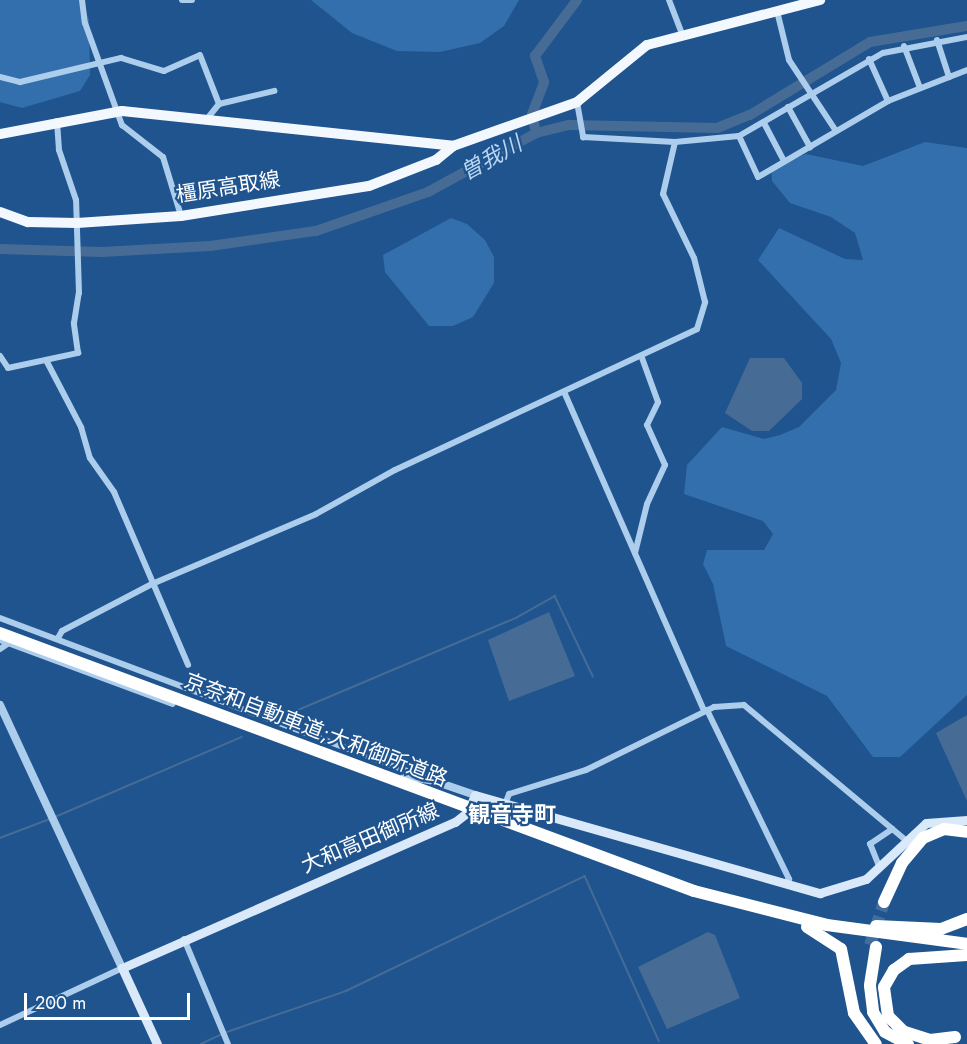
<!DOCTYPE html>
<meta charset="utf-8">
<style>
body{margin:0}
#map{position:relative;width:967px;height:1044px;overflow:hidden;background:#1f548e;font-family:Jost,"Noto Sans JP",sans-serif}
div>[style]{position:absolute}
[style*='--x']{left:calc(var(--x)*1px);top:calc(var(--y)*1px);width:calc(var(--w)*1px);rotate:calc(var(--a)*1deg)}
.green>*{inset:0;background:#326fac}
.water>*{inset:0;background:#466c96}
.stream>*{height:1.5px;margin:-0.75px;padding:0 0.75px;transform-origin:0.75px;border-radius:0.75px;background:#466c96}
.river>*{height:10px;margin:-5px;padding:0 5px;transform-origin:5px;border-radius:5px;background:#466c96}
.motorway-tunnel>*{height:12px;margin-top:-6px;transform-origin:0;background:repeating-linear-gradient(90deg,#416e9f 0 12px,transparent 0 18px)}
.minor>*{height:6px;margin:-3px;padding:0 3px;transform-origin:3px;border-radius:3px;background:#adcded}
.tertiary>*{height:8px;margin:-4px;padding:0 4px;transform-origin:4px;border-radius:4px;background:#adcded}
.secondary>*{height:9px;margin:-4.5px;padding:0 4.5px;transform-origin:4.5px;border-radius:4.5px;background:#d9e9f9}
.primary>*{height:10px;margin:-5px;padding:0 5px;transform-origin:5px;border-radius:5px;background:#f3f8ff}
.motorway>*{height:12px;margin:-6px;padding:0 6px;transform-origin:6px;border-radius:6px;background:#fff}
span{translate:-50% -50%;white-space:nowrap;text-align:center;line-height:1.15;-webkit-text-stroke:4.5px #1f548e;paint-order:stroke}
.street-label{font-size:21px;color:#fff}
.water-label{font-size:22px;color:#b9d6f4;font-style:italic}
.neighbourhood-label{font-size:22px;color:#fff;font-weight:700}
.scale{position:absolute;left:24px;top:993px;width:166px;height:27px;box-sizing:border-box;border:3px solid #fff;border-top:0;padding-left:8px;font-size:18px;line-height:21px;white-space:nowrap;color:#fff;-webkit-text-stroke:4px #1f548e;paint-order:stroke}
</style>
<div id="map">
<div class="green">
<div style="clip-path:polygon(0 0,82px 0,89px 20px,90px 75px,80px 91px,22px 108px,0 102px)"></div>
<div style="clip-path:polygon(311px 0,519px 0,504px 26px,480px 43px,440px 52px,397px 51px,352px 33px)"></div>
<div style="clip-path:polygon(925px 142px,967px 148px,967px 695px,900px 757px,873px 757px,827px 696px,726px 646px,713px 584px,703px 564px,707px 550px,764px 550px,773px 534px,763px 521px,684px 494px,687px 465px,722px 427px,764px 439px,780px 435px,799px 427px,836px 390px,841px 363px,831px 339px,758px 260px,779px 228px,845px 259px,863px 260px,855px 233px,831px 217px,790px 203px,772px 181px,771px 167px,806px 154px,863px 166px)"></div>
<div style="clip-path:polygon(451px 218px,467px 224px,485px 240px,494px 257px,494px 283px,473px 317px,453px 326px,429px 326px,385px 272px,383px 255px)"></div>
</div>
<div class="water">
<div style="clip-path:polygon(750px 358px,784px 358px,802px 383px,802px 399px,769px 431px,752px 431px,725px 413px)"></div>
<div style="clip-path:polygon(549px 612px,575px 676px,509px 701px,488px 640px)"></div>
<div style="clip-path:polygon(967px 715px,967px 801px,936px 733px)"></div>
<div style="clip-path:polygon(708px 932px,715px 935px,740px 998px,667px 1029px,638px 967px)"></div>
</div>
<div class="stream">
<div style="--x:291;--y:713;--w:244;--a:-22.9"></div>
<div style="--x:516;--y:618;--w:45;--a:-29.4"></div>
<div style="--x:555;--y:596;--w:89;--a:64.6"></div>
<div style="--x:55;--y:817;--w:203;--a:-23.2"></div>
<div style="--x:0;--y:838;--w:53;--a:-20.8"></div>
<div style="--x:224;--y:1033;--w:129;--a:-19"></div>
<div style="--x:346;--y:991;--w:265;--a:-25.7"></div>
<div style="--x:585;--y:876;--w:181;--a:65.8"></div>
<div style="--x:201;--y:1044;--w:21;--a:-25"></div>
</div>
<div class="river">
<div style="--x:536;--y:133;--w:19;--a:-102"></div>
<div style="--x:532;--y:114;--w:34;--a:-69"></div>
<div style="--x:544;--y:82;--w:28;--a:-109"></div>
<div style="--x:535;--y:56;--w:70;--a:-53.1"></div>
<div style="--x:0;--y:249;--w:102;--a:1.7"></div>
<div style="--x:102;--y:252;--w:108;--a:-3.2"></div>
<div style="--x:210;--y:246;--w:107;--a:-8.1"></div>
<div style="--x:316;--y:231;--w:119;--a:-19.2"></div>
<div style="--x:428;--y:192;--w:123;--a:-28.6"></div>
<div style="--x:536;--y:133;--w:34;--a:-14"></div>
<div style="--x:569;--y:125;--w:148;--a:1.2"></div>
<div style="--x:717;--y:128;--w:35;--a:-22"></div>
<div style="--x:750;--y:115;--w:140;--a:-31.3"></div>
<div style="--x:870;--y:42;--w:98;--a:-9.4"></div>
</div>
<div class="motorway-tunnel">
<div style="--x:870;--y:945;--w:45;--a:-72"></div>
</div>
<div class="minor">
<div style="--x:82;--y:0;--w:23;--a:83"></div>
<div style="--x:85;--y:23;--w:109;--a:70.1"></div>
<div style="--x:122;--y:125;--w:52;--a:38"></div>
<div style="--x:163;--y:157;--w:62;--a:73"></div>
<div style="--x:182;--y:0;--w:10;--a:0"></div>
<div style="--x:669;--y:0;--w:36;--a:69"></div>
<div style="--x:777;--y:11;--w:50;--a:76.2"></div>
<div style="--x:789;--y:60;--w:85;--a:56.5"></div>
<div style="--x:937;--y:40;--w:39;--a:72"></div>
<div style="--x:904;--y:46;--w:45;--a:69.1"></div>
<div style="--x:869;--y:59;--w:46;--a:65.7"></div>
<div style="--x:0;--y:77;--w:21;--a:14"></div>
<div style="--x:20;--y:82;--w:104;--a:-13.4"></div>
<div style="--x:121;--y:58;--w:45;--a:16.8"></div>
<div style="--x:164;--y:71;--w:39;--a:-24"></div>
<div style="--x:200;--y:55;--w:53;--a:68.8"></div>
<div style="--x:219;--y:104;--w:22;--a:129"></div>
<div style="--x:577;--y:102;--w:36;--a:80"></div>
<div style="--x:583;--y:137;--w:92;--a:3.1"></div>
<div style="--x:675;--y:142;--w:64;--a:-5.4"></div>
<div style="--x:739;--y:136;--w:166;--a:-30"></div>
<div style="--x:883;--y:53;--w:86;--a:-10.8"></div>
<div style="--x:219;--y:104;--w:57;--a:-13.3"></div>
<div style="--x:788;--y:107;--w:46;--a:61.2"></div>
<div style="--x:764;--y:123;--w:43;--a:62.2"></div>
<div style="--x:739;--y:136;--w:45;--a:65.1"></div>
<div style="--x:758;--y:177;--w:151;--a:-30.3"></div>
<div style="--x:888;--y:101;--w:85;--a:-21.4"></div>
<div style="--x:0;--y:356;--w:14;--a:56"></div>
<div style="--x:8;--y:368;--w:72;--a:-12.1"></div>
<div style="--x:78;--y:353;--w:30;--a:-98"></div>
<div style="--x:74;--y:323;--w:30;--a:-81"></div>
<div style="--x:79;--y:293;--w:93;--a:-91.8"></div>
<div style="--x:76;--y:200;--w:53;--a:-108.8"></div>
<div style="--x:59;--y:150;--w:29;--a:-94"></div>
<div style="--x:46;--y:360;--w:76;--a:62.4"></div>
<div style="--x:81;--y:427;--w:32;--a:74"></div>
<div style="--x:90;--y:458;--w:42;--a:54.8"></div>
<div style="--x:114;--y:492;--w:188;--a:66.8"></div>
<div style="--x:565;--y:394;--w:346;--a:66.3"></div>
<div style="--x:635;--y:553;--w:50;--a:-76.2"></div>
<div style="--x:647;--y:504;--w:43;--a:-65.2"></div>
<div style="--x:665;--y:465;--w:44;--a:-114.2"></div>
<div style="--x:647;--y:425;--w:25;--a:-64"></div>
<div style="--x:658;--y:402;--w:47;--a:-110"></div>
<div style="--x:0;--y:618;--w:470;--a:20.6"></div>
<div style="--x:58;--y:638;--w:8;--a:-60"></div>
<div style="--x:62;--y:631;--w:102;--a:-27.6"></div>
<div style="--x:152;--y:584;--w:178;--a:-23.1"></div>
<div style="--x:316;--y:514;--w:90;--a:-29.1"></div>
<div style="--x:395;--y:470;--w:333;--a:-25"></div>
<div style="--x:697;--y:329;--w:28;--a:-73"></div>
<div style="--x:705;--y:302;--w:45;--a:-104"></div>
<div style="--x:694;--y:258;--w:71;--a:-115.8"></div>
<div style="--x:663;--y:194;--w:53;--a:-77"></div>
<div style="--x:0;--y:640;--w:184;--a:20.3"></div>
<div style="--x:0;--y:649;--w:11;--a:-34"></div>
<div style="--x:707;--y:710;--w:188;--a:64.1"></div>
<div style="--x:789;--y:879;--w:6;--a:129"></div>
<div style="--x:403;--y:777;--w:31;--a:9"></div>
<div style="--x:505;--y:804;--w:11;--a:-68"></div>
<div style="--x:509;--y:794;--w:81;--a:-17.3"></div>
<div style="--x:586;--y:770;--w:143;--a:-26.2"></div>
<div style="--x:714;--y:707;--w:30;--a:-4"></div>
<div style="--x:744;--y:705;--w:209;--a:39.9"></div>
<div style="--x:879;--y:866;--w:24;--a:-112"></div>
<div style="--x:870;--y:844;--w:27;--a:-34"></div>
<div style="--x:184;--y:939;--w:114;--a:67.3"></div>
<div style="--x:0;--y:1025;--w:135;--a:-25"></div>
</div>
<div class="tertiary">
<div style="--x:0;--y:705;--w:290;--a:65.1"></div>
<div style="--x:440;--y:783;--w:37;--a:19"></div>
</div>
<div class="secondary">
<div style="--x:157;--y:1044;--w:84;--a:-114.7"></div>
<div style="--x:122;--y:968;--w:364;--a:-23.7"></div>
<div style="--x:455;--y:822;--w:16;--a:-38"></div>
<div style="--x:468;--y:812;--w:18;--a:-68"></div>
<div style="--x:475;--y:795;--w:359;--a:15.9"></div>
<div style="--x:820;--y:893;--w:48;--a:-16.9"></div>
<div style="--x:866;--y:879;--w:82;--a:-43"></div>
<div style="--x:926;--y:823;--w:41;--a:-4.2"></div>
</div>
<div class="primary">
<div style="--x:0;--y:134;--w:124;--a:-10.7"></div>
<div style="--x:122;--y:111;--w:333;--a:6"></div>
<div style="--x:453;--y:146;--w:132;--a:-19.5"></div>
<div style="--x:577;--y:102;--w:90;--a:-39.2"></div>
<div style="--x:647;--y:45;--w:179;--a:-14.6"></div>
<div style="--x:0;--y:212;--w:30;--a:20"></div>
<div style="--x:28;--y:222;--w:49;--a:1.2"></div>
<div style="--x:77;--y:223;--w:104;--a:-3.9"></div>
<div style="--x:181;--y:216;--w:190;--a:-9.1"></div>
<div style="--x:369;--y:186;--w:72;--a:-21.2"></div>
<div style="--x:436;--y:160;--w:22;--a:-39"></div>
</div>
<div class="motorway">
<div style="--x:0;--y:633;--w:740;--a:20.39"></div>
<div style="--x:694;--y:891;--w:137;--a:14.3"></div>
<div style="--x:827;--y:925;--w:141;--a:7.7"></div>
<div style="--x:884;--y:902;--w:43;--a:-65.2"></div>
<div style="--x:902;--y:863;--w:33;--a:-50"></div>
<div style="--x:923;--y:838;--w:23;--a:-23"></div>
<div style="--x:944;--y:829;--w:23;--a:7"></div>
<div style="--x:876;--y:926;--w:65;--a:2.6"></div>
<div style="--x:941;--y:929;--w:28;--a:-21"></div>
<div style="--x:807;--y:927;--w:40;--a:32.9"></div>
<div style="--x:841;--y:949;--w:65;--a:78.5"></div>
<div style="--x:854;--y:1013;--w:38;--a:55"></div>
<div style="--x:876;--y:947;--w:39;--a:99"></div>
<div style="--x:870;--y:986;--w:26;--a:83"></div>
<div style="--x:873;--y:1012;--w:23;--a:59"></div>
<div style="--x:885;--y:1032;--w:26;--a:28"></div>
<div style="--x:955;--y:1037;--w:25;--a:173"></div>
<div style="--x:930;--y:1040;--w:28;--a:-162"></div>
<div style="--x:903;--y:1031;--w:21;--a:-135"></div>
<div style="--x:888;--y:1016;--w:29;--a:-98"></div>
<div style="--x:884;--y:987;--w:20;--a:-60"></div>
<div style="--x:894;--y:970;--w:19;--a:-36"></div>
<div style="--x:909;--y:959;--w:58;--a:-3.9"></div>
</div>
<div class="street-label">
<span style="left:228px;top:187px;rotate:-9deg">橿原高取線</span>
<span style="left:316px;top:730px;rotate:21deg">京奈和自動車道;大和御所道路</span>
<span style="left:370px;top:838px;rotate:-23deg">大和高田御所線</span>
</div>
<div class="water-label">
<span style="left:491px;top:158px;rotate:-29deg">曽我川</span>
</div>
<div class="neighbourhood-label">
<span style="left:512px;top:815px">観音寺町</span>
</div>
<div class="scale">200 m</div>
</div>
